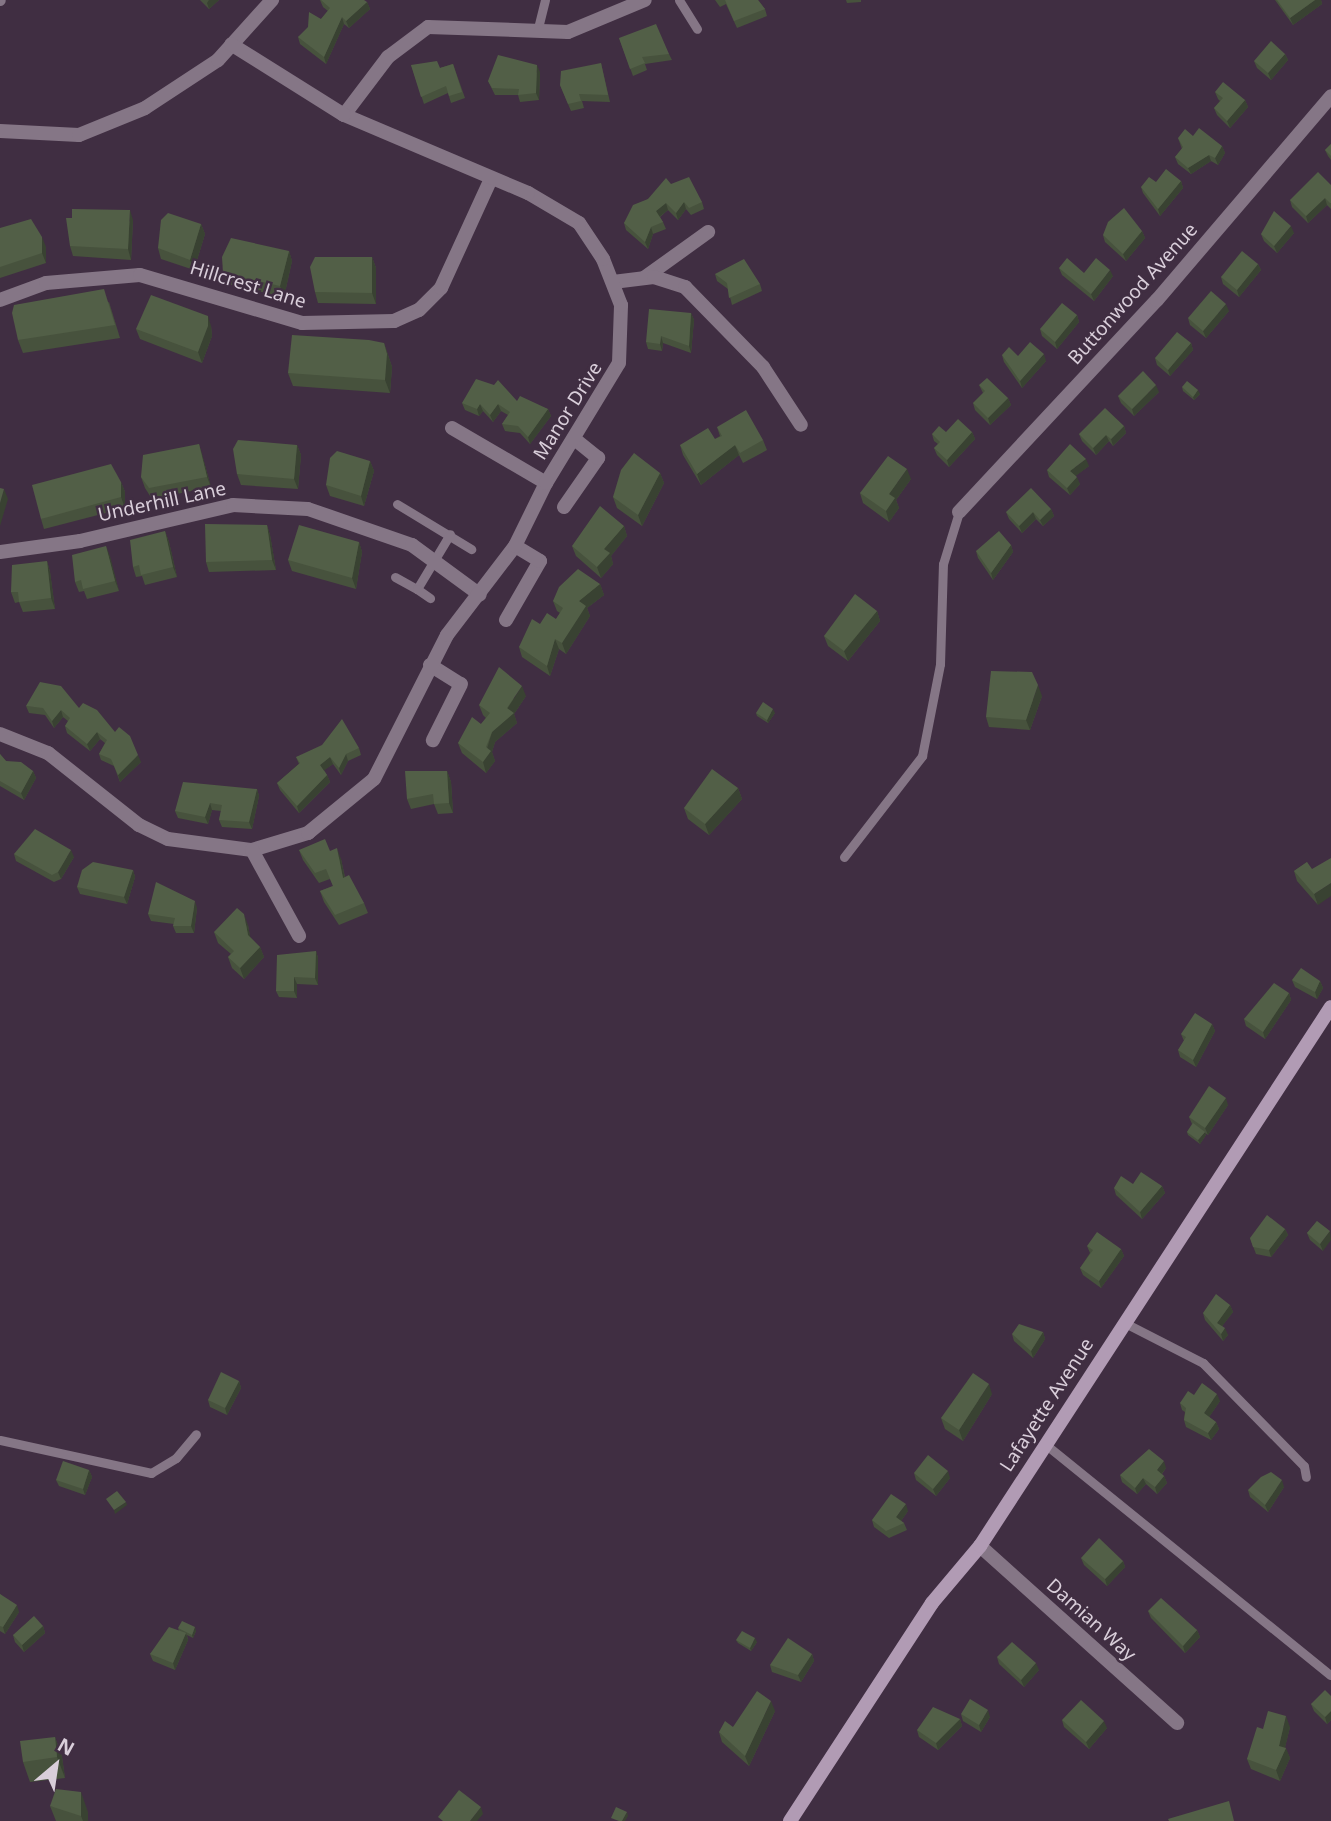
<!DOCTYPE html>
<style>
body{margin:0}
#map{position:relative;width:1331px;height:1821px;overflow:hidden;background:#402e42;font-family:"Noto Sans",sans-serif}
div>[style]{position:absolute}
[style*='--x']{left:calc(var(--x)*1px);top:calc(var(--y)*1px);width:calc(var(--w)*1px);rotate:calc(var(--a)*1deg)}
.lane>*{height:9px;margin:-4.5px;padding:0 4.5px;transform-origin:4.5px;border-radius:4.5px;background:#857686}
.street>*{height:14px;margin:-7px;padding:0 7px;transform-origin:7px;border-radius:7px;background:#857686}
.secondary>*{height:14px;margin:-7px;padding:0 7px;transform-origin:7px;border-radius:7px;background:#b19bb4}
.wall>*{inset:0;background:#47523d}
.shaded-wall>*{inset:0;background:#394232}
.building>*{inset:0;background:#525f47}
span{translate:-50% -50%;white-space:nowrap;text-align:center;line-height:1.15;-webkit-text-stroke:5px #402e42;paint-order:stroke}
.street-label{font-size:19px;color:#d9ceda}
.north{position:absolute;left:21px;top:1730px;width:70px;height:70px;-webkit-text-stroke:5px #402e42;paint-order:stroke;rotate:29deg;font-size:19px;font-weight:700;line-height:28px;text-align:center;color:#d9ceda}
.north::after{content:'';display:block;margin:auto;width:24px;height:32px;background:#d9ceda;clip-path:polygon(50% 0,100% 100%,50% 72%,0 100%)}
</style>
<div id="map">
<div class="lane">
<div style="--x:679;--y:0;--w:34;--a:58"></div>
<div style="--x:0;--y:1;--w:1;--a:-45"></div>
<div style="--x:537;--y:32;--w:33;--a:-76"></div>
<div style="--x:397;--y:504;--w:87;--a:31.3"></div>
<div style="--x:395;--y:577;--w:25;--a:29"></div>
<div style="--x:417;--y:589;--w:64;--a:-59"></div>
<div style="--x:417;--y:589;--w:16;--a:35"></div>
<div style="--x:844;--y:857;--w:128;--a:-52.3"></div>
<div style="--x:922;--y:756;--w:94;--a:-78.9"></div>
<div style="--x:940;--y:664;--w:100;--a:-88.3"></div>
<div style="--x:943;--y:564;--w:54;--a:-72.9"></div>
<div style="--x:1123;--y:1322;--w:90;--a:27.1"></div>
<div style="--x:1203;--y:1363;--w:144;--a:45.6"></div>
<div style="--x:1304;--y:1466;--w:11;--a:80"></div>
<div style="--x:0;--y:1440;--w:155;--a:12.3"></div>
<div style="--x:151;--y:1473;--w:29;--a:-31"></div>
<div style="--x:176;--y:1458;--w:31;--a:-50"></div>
<div style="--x:1045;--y:1444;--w:367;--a:39"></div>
</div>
<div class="street">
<div style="--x:344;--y:115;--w:73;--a:-52.8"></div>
<div style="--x:388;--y:57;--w:50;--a:-36.9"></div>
<div style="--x:428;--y:27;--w:140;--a:2"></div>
<div style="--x:568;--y:32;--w:83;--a:-22.6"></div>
<div style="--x:0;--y:131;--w:79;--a:2.9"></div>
<div style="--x:79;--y:135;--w:71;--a:-22.2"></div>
<div style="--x:145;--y:108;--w:87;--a:-33.3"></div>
<div style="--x:218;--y:60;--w:81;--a:-48"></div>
<div style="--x:644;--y:278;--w:79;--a:-35.7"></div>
<div style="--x:613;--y:282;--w:41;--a:-7"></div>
<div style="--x:654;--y:277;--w:33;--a:18"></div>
<div style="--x:685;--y:287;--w:112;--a:45.7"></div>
<div style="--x:763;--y:367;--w:69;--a:56.8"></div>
<div style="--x:0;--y:300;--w:49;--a:-20.3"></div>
<div style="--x:46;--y:283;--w:94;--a:-4.9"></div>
<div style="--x:140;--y:275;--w:169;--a:16.5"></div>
<div style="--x:302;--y:323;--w:92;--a:-1.2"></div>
<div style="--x:394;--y:321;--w:27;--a:-24"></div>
<div style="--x:419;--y:310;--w:31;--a:-45"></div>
<div style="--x:441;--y:288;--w:120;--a:-65.4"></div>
<div style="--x:452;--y:428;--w:109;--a:30.3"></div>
<div style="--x:564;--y:507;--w:60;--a:-55.2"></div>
<div style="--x:598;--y:458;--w:28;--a:-141"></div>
<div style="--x:959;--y:512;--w:290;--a:-47"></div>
<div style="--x:1157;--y:300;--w:268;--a:-49.5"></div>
<div style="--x:0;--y:552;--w:81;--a:-7.8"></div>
<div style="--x:80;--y:541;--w:157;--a:-13.2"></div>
<div style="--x:233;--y:505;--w:75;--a:3.1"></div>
<div style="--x:308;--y:509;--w:110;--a:19.1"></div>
<div style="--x:412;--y:545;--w:84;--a:36.3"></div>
<div style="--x:506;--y:620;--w:68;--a:-60"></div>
<div style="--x:540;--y:561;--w:29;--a:-149"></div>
<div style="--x:430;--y:665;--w:36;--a:32"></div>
<div style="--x:461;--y:684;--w:63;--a:116.6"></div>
<div style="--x:0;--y:734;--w:52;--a:21.6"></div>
<div style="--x:48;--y:753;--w:116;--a:38.4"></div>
<div style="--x:139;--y:825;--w:32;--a:26"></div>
<div style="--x:168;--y:839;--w:85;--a:7.5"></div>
<div style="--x:252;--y:850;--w:59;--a:-16.9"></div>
<div style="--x:308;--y:833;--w:85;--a:-39.3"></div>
<div style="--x:374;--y:779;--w:161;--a:-63.1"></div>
<div style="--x:447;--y:635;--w:112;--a:-52.6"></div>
<div style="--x:515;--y:546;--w:70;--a:-63.8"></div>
<div style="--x:546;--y:483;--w:140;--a:-58.7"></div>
<div style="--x:619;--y:363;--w:58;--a:-88"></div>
<div style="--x:621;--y:305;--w:49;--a:-111.4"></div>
<div style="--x:603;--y:259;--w:43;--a:-123.7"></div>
<div style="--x:579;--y:223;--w:59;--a:-149.5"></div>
<div style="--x:528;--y:193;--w:200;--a:-157"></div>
<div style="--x:344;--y:115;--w:133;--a:-147.9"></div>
<div style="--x:252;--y:850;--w:98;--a:61.3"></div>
<div style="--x:980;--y:1546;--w:265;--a:41.9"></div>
</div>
<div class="secondary">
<div style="--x:790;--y:1821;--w:260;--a:-56.9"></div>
<div style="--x:932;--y:1603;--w:75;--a:-49.9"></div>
<div style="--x:980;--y:1546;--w:643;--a:-56.93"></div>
</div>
<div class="wall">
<div style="clip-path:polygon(200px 0,219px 0,209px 9px)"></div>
<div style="clip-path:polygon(320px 0,367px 2px,370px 9px,349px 28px,344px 24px,326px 64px,300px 44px,298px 37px,321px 19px,328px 11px,323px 7px)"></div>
<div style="clip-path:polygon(715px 0,758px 0,765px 9px,767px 16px,737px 28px,726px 4px,720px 7px)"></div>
<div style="clip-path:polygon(846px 0,861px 0,861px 2px,847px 3px)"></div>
<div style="clip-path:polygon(1275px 0,1321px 0,1322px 4px,1293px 25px)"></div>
<div style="clip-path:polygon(619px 38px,669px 54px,672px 60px,645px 64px,647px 70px,633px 76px)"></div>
<div style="clip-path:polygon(1285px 54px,1288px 60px,1271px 80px,1257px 68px,1254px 61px)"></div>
<div style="clip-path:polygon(601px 63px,610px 102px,582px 101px,584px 108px,571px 111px,560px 85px)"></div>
<div style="clip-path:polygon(453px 64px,465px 98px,451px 103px,448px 93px,424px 104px,411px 65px,440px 68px)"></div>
<div style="clip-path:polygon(540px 72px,539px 100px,520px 102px,518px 95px,495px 95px,488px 81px)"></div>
<div style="clip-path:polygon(1215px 92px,1245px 100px,1248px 107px,1230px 128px,1217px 115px,1214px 108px,1220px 101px,1218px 99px)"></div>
<div style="clip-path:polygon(1178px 138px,1222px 146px,1225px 153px,1218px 165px,1211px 161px,1191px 174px,1178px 164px,1175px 157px,1182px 149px)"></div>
<div style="clip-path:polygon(1331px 144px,1331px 160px,1328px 156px,1325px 150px)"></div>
<div style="clip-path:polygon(1181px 181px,1183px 188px,1160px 216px,1143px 193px,1141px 187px,1156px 182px)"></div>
<div style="clip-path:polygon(671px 184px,702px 202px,704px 209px,691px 215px,686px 209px,678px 220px,668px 210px,660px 217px,663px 222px,666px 229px,653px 234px,648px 249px,626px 230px,624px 223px,648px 199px)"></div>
<div style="clip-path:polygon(1331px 185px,1331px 209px,1327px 205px,1308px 223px,1292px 207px,1290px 200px)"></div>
<div style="clip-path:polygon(133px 220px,131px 260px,73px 256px,70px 246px)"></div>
<div style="clip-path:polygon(201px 224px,205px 234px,194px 270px,161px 259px,158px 248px)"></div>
<div style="clip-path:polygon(0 228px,46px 247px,46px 263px,0 278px)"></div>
<div style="clip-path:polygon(1142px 231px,1145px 238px,1126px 261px,1105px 242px,1103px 235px)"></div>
<div style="clip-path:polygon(1294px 233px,1277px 253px,1264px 241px,1261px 234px)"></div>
<div style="clip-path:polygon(289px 251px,292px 261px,284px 297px,227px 284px,223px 273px)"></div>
<div style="clip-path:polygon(372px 257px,376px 268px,376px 304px,318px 303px,315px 292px)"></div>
<div style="clip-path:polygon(1258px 264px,1261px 270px,1239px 297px,1223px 284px,1221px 277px)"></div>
<div style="clip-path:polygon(1059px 268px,1084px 273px,1113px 276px,1094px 301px,1062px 275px)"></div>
<div style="clip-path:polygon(715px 274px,760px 284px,762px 291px,732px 305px,728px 289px,717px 281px)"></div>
<div style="clip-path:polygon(109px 302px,120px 338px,23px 353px,18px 340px)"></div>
<div style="clip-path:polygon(1229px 311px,1206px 338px,1190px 325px,1188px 318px)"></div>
<div style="clip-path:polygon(691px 313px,694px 320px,691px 353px,663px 343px,662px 351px,648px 349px,646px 342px)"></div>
<div style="clip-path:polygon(1077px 315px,1079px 322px,1057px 349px,1042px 336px,1040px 329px)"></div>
<div style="clip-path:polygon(211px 326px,212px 336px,202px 363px,140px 339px,136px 329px)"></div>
<div style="clip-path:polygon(384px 343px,392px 367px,390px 393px,293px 386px,288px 373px)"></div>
<div style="clip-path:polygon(1191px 343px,1193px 350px,1170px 376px,1157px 365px,1155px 358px)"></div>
<div style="clip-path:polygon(1002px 355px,1018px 356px,1046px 361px,1022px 388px,1004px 362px)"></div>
<div style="clip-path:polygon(979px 385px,1008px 398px,1011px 405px,990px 425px,975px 410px,973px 403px,983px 393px)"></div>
<div style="clip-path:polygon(1182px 387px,1200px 394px,1194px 400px,1183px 391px)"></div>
<div style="clip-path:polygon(1159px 392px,1134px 416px,1121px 403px,1118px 396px)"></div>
<div style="clip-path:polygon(517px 401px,548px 409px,551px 416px,530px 444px,520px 433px,505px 431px,502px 424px,508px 415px,501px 411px,493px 422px,483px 411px,479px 416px,465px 410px,462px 403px)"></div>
<div style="clip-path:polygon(1124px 426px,1126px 433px,1113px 446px,1109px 441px,1096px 455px,1082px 441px,1079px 434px)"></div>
<div style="clip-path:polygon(717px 427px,763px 440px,767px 450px,743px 463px,739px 455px,701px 485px,683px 455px,680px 445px,715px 439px,720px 436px)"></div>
<div style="clip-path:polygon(946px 432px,972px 432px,975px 439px,949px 467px,937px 455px,934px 448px,938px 444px,934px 441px,932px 434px)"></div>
<div style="clip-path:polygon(199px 444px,211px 487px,152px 499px,145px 488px,141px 477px)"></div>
<div style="clip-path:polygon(297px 445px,301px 455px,298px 489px,241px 485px,237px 474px)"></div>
<div style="clip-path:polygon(370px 461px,374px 471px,364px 506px,330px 496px,326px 485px)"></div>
<div style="clip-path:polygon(1089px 466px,1075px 476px,1080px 484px,1070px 495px,1049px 477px,1047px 470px)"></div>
<div style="clip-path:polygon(660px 473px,664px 483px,642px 526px,617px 508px,613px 497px)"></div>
<div style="clip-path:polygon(911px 479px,896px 500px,899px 508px,889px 522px,863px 503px,860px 493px)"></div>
<div style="clip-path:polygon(121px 482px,125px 492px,125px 508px,44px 529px,41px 519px)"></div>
<div style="clip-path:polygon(1051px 509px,1054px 516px,1043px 526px,1036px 519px,1022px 533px,1009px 519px,1006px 512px)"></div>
<div style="clip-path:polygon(267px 525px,270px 535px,276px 570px,209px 572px,206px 562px)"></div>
<div style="clip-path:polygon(624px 526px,627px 536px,611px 556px,613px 564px,601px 578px,576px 556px,572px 546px)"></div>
<div style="clip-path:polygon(165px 531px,169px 542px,177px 577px,145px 585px,142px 576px,136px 577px,133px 567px)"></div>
<div style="clip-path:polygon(359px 542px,362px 552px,356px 589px,292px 571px,288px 560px)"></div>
<div style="clip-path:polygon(1011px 545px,1013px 552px,993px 580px,978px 558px,976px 551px)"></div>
<div style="clip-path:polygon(106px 546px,119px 591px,87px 599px,84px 591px,79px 592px,75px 582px)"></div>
<div style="clip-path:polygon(47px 561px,50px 572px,55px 609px,23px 612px,19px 602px,15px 603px,11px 592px)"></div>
<div style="clip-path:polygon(600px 584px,604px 595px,587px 608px,590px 616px,566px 654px,559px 649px,550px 676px,522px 657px,519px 647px,540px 624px,556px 619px,560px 613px,557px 611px,553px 601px)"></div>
<div style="clip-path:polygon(877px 611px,880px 621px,848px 661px,828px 646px,824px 636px)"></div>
<div style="clip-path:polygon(526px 696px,514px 714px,517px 723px,495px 742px,492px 752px,495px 761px,486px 773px,462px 753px,458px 743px,481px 724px,486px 718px,483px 715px,479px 705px)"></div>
<div style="clip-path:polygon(1042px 696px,1030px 730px,989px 727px,986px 717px)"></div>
<div style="clip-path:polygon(26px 706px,79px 708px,141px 762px,120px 782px,114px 766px,101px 760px,99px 754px,105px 743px,100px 739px,90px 751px,67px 733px,65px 726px,68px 721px,63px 717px,54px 728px,45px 715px,29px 713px)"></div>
<div style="clip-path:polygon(756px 713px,775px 713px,768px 723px,757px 716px)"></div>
<div style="clip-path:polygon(359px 748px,361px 755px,348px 761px,341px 775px,333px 764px,324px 770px,327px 775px,330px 782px,299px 813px,280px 790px,277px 783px,299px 764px,296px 757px)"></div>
<div style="clip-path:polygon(0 754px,6px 761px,33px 771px,36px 778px,24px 800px,0 786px)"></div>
<div style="clip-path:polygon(447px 771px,451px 782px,453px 813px,438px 814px,434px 804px,411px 809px,407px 799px)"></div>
<div style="clip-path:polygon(738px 788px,742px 799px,709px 835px,688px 819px,684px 808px)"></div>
<div style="clip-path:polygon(257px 789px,259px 796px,252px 829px,222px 827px,219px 820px,221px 811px,212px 810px,208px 824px,178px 818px,175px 811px)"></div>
<div style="clip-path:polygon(299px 850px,330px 851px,341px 859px,345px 877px,364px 903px,368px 913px,339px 925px,324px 902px,320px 891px,333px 886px,330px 879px,319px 883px,303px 860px)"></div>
<div style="clip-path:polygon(14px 854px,74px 857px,61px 879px,54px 882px,16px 861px)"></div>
<div style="clip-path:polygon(1307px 862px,1318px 905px,1297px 881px,1294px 871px)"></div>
<div style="clip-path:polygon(133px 870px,135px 877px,127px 904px,80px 894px,77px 887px)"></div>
<div style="clip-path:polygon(197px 908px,194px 933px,176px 933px,173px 926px,174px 924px,151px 921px,148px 914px)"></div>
<div style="clip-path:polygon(248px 925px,250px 937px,260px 947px,264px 957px,244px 979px,232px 968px,228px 957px,231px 954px,218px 943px,214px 932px)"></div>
<div style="clip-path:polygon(316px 951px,318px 958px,318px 985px,297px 984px,297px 998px,279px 997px,276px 991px)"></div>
<div style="clip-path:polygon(1292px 980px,1320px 981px,1323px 988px,1317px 999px,1295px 987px)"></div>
<div style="clip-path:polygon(1289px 993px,1291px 1000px,1265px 1039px,1246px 1026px,1244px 1019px)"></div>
<div style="clip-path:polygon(1212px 1024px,1215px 1031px,1196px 1067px,1180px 1057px,1178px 1050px,1184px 1041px,1181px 1034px)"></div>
<div style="clip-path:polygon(1228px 1105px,1208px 1135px,1205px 1133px,1206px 1135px,1200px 1144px,1188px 1135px,1187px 1132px,1192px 1124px,1189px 1117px)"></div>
<div style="clip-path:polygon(1133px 1184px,1162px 1186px,1165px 1193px,1142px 1219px,1116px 1195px,1114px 1188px)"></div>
<div style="clip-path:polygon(1317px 1221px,1323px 1251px,1310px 1240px,1307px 1233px)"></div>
<div style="clip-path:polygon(1285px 1229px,1288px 1235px,1271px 1257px,1256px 1254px,1250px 1238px)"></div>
<div style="clip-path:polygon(1087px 1246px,1121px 1249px,1124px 1256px,1101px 1288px,1083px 1275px,1080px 1268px,1090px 1253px)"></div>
<div style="clip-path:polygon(1230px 1305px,1233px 1312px,1222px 1326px,1228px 1335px,1223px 1341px,1205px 1320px,1203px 1313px)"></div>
<div style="clip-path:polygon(1043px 1332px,1045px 1339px,1033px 1358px,1014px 1341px,1012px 1334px)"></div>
<div style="clip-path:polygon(239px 1381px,241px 1388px,227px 1415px,210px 1407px,208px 1400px)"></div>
<div style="clip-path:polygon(992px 1394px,963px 1441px,945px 1429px,941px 1418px)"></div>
<div style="clip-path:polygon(1194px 1395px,1220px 1401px,1209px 1417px,1216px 1422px,1219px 1429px,1211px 1440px,1186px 1427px,1184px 1420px,1185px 1412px,1182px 1410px,1180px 1403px)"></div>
<div style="clip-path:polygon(1166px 1468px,1162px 1474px,1164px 1476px,1167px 1483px,1157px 1494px,1146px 1484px,1137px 1494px,1122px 1482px,1120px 1475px)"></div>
<div style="clip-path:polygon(89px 1470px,92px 1477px,85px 1495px,59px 1486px,56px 1480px)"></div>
<div style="clip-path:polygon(914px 1473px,950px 1478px,936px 1496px,916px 1480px)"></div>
<div style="clip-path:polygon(1284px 1487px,1268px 1512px,1250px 1497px,1248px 1490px)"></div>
<div style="clip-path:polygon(908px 1511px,901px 1521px,904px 1523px,907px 1530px,889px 1538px,874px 1527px,872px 1520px)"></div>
<div style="clip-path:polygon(1081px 1558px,1123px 1561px,1125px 1567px,1107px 1586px,1084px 1565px)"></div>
<div style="clip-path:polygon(0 1594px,19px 1612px,5px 1634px,0 1631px)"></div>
<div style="clip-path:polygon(1148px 1611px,1197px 1630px,1200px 1637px,1185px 1653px,1151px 1618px)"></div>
<div style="clip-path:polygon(43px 1626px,45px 1633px,24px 1652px,15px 1642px,13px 1635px)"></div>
<div style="clip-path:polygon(178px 1628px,196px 1631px,193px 1638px,187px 1635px,188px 1640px,175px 1670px,153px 1661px,150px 1654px,179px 1631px)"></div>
<div style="clip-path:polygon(736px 1640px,757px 1642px,751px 1651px,738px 1643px)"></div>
<div style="clip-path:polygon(812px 1654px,814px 1661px,801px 1682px,772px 1672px,770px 1665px)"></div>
<div style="clip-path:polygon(997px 1657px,1039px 1670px,1024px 1687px,999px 1664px)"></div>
<div style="clip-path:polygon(1331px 1696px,1331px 1720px,1327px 1724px,1314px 1711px,1311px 1704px)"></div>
<div style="clip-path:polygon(775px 1711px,749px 1766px,722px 1742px,719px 1732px)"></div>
<div style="clip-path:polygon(961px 1714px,990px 1717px,981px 1732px,963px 1721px)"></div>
<div style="clip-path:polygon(960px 1719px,962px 1726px,938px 1750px,919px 1737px,917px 1730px)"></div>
<div style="clip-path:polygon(1062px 1720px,1107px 1728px,1089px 1749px,1064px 1727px)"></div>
<div style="clip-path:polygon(1290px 1727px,1285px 1747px,1290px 1758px,1280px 1781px,1251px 1769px,1247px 1759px,1263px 1729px)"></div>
<div style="clip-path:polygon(55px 1737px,62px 1757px,65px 1778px,30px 1782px,23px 1762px)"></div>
<div style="clip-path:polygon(50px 1806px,88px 1812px,88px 1821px,56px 1821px)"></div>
</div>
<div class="shaded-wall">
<div style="clip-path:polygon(209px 0,219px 0,209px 9px,207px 3px)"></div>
<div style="clip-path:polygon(1315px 0,1321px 0,1322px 4px,1293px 25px,1290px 18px)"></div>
<div style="clip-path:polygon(367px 2px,370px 9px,349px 28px,346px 21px)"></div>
<div style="clip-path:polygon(342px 17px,344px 24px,326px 64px,324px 57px)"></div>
<div style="clip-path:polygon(1285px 54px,1288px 60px,1271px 80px,1268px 73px)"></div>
<div style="clip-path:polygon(537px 65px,540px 72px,539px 100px,536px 93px)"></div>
<div style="clip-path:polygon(1245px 100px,1248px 107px,1230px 128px,1227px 121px)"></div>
<div style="clip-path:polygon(1222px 146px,1225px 153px,1218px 165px,1215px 158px)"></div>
<div style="clip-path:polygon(1209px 155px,1211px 161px,1191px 174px,1188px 168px)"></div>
<div style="clip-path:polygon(1181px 181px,1183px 188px,1160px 216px,1158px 209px)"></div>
<div style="clip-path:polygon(1325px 198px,1327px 205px,1308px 223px,1306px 216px)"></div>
<div style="clip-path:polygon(684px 202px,686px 209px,678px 220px,676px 213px)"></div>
<div style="clip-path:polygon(666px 203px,668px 210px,658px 218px,656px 211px)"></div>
<div style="clip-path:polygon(130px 210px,133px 220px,131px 260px,128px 249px)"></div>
<div style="clip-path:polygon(201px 224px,205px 234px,194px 270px,190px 260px)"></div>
<div style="clip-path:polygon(1291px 226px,1294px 233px,1277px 253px,1274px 246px)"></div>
<div style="clip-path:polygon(651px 227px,653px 234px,648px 249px,645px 242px)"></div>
<div style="clip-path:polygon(1142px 231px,1145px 238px,1126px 261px,1123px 254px)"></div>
<div style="clip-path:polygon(42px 237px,46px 247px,46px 263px,42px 253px)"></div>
<div style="clip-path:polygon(289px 251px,292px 261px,284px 297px,280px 286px)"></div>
<div style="clip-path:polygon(372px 257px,376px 268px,376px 304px,372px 293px)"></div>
<div style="clip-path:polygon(1258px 264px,1261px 270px,1239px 297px,1237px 290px)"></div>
<div style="clip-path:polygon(1110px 270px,1113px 276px,1094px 301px,1091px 294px)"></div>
<div style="clip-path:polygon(1226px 304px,1229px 311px,1206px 338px,1203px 331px)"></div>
<div style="clip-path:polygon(691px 313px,694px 320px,691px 353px,689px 346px)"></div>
<div style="clip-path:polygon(1077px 315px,1079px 322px,1057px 349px,1055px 342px)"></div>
<div style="clip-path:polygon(208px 316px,211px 326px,212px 336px,202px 363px,198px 352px)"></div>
<div style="clip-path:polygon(661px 336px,663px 343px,662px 351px,660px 344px)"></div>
<div style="clip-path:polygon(384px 343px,392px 367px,390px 393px,385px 380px)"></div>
<div style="clip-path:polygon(1191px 343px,1193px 350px,1170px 376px,1168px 370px)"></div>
<div style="clip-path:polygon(1044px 354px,1046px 361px,1022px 388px,1020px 381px)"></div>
<div style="clip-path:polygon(1156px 385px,1159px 392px,1134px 416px,1132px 409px)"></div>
<div style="clip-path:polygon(1198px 390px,1200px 394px,1194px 400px,1193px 397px)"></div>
<div style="clip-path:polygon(1008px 398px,1011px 405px,990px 425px,988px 418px)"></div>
<div style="clip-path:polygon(480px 404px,483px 411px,479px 416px,477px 409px)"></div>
<div style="clip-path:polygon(498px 404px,501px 411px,493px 422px,490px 415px)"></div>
<div style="clip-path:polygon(548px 409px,551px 416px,530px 444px,528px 437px)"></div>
<div style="clip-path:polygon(1124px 426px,1126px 433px,1113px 446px,1111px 439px)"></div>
<div style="clip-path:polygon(972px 432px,975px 439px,949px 467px,947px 460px)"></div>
<div style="clip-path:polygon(1106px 435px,1109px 441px,1096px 455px,1093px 448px)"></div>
<div style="clip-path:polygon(199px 444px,202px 454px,211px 487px,207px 477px)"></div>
<div style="clip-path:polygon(297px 445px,301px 455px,298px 489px,294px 479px)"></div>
<div style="clip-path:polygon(735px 445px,739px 455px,701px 485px,697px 474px)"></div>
<div style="clip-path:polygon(1086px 459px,1089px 466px,1073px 478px,1070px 471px)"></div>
<div style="clip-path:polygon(370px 461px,374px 471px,364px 506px,361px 496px)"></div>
<div style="clip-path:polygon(907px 469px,911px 479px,896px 500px,899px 508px,889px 522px,886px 511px,889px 494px)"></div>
<div style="clip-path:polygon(660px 473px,664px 483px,642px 526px,638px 515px)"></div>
<div style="clip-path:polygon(1077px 477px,1080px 484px,1070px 495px,1067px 488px)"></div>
<div style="clip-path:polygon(121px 482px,125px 492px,125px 508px,121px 497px)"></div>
<div style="clip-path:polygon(4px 489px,8px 499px,0 526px,0 503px)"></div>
<div style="clip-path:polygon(1051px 509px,1054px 516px,1043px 526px,1040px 520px)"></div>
<div style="clip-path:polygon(1033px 512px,1036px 519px,1022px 533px,1019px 526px)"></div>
<div style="clip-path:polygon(267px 525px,270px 535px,276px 570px,272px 560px)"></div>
<div style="clip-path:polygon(624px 526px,627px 536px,611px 556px,613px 564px,601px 578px,597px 567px,604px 549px)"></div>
<div style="clip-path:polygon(165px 531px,169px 542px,177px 577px,173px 567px)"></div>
<div style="clip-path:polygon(359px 542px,362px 552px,356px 589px,352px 578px)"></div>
<div style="clip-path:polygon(1011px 545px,1013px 552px,993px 580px,991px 573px)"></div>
<div style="clip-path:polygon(106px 546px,110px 556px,119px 591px,115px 581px)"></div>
<div style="clip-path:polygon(47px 561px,50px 572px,55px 609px,51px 598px)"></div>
<div style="clip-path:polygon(600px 584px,604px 595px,587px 608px,590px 616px,566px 654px,562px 643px,579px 601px)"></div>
<div style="clip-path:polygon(877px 611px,880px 621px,848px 661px,844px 651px)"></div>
<div style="clip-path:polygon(555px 639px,559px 649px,550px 676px,547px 666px)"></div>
<div style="clip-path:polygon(1038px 685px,1042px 696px,1030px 730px,1026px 720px)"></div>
<div style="clip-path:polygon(522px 686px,526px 696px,514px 714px,517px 723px,495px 742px,492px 752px,495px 761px,486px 773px,483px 762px,492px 732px)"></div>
<div style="clip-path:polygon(773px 709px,775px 713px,768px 723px,767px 720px)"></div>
<div style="clip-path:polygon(61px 710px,63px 717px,54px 728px,52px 721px)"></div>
<div style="clip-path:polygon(97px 732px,100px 739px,90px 751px,87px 744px)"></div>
<div style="clip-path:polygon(346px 754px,348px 761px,341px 775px,339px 768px)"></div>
<div style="clip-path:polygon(138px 755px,141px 762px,120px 782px,118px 775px)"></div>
<div style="clip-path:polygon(330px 757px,333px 764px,322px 772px,320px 765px)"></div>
<div style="clip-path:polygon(33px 771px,36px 778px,24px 800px,21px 793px)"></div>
<div style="clip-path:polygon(447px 771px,451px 782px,453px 813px,449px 803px)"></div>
<div style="clip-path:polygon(327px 775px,330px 782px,299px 813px,297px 806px)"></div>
<div style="clip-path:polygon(738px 788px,742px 799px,709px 835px,705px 824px)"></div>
<div style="clip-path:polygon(257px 789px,259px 796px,252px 829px,249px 822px)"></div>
<div style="clip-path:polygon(210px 803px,212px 810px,208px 824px,205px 817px)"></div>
<div style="clip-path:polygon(337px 848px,341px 859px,347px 888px,343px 878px)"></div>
<div style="clip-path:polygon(71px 850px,74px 857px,61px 879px,58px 872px)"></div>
<div style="clip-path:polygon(133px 870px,135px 877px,127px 904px,124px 897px)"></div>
<div style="clip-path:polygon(1331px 883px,1331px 896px,1318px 905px,1314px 894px)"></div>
<div style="clip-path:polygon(195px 901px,197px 908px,194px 933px,191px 926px)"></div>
<div style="clip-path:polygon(244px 914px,248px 925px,252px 946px,248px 935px)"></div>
<div style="clip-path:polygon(260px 947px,264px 957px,244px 979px,240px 968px)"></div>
<div style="clip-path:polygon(316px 951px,318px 958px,318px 985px,315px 978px)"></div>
<div style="clip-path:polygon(294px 977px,297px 984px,297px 998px,294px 991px)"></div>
<div style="clip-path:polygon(1320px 981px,1323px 988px,1317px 999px,1315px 992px)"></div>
<div style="clip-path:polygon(1289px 993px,1291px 1000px,1265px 1039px,1263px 1032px)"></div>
<div style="clip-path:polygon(1212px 1024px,1215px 1031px,1196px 1067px,1193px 1060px)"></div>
<div style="clip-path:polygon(1226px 1098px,1228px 1105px,1208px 1135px,1205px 1128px)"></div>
<div style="clip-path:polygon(1205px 1132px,1206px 1135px,1200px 1144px,1198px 1140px)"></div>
<div style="clip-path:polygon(1162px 1186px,1165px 1193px,1142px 1219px,1140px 1212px)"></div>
<div style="clip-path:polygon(1285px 1229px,1288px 1235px,1271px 1257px,1269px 1250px)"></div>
<div style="clip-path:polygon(1330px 1231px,1331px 1240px,1323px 1251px,1320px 1244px)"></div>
<div style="clip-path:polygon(1121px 1249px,1124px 1256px,1101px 1288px,1099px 1281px)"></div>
<div style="clip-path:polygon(1230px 1305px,1233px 1312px,1220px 1329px,1217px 1323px)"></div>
<div style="clip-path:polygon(1225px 1328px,1228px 1335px,1223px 1341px,1221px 1334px)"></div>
<div style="clip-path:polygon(1043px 1332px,1045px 1339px,1033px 1358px,1031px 1351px)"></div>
<div style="clip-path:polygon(239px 1381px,241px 1388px,227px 1415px,225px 1408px)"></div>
<div style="clip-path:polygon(989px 1384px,992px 1394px,963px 1441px,959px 1430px)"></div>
<div style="clip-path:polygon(1217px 1394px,1220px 1401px,1207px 1420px,1204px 1413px)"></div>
<div style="clip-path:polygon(1216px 1422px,1219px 1429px,1211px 1440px,1208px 1433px)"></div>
<div style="clip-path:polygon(1164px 1461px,1166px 1468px,1159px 1477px,1157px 1470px)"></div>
<div style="clip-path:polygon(89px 1470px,92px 1477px,85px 1495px,83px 1489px)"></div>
<div style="clip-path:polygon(948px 1471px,950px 1478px,936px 1496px,933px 1489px)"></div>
<div style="clip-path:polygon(1164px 1476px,1167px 1483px,1157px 1494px,1155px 1487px)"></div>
<div style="clip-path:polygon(1143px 1478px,1146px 1484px,1137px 1494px,1135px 1488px)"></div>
<div style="clip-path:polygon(1282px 1480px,1284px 1487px,1268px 1512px,1265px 1505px)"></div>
<div style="clip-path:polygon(126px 1502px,127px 1505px,115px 1514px,114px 1510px)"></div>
<div style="clip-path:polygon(906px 1504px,908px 1511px,899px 1524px,896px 1517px)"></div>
<div style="clip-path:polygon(1123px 1561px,1125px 1567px,1107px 1586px,1105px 1579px)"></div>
<div style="clip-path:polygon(17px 1605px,19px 1612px,5px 1634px,3px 1627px)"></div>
<div style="clip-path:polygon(43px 1626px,45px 1633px,24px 1652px,22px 1645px)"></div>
<div style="clip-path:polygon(195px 1627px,196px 1631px,193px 1638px,192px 1635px)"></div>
<div style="clip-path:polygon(1197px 1630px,1200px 1637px,1185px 1653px,1183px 1646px)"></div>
<div style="clip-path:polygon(186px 1633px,188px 1640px,175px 1670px,173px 1663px)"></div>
<div style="clip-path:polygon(755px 1638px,757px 1642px,751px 1651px,750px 1648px)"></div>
<div style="clip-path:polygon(812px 1654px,814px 1661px,801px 1682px,798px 1675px)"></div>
<div style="clip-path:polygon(1036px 1663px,1039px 1670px,1024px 1687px,1021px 1680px)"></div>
<div style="clip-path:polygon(771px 1701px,775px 1711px,749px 1766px,745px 1756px)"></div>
<div style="clip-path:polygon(988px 1710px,990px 1717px,981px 1732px,979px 1725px)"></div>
<div style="clip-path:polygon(1331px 1711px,1331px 1720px,1327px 1724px,1325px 1717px)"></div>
<div style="clip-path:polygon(1286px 1716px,1290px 1727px,1283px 1756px,1279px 1746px)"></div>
<div style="clip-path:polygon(960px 1719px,962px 1726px,938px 1750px,936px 1743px)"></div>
<div style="clip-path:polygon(1104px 1721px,1107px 1728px,1089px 1749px,1086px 1742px)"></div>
<div style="clip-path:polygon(55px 1737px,62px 1757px,65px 1778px,57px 1757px)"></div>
<div style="clip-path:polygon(1286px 1748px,1290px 1758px,1280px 1781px,1276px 1770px)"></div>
<div style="clip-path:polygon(81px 1792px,88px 1812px,88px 1821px,83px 1821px,81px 1816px)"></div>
<div style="clip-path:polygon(481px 1807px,483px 1814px,477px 1821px,470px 1821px)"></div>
<div style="clip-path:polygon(627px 1812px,628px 1816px,625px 1821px,622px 1821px)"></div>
</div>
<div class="building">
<div style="clip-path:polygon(321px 0,364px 0,367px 2px,346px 21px,342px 17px,324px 57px,298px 37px,308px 27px,309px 12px,321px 19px,330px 8px)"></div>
<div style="clip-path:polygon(725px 0,758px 0,765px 9px,734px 21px)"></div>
<div style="clip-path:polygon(1277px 0,1315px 0,1290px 18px)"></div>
<div style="clip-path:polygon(656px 24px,669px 54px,642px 57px,645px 63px,630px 69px,619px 38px)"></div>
<div style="clip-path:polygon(1271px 41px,1285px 54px,1268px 73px,1254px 61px)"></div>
<div style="clip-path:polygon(498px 55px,537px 65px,536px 93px,518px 95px,519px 89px,492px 88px,488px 81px)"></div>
<div style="clip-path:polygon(437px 61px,440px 68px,453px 64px,462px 92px,449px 96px,446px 86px,421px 97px,411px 65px)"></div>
<div style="clip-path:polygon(601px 63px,608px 95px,579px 94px,581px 101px,568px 104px,560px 85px,561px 71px)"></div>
<div style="clip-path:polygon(1223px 82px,1245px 100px,1227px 121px,1214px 108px,1223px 98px,1215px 92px)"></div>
<div style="clip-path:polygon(1199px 128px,1222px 146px,1215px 158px,1209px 155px,1188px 168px,1175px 157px,1183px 147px,1178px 138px,1185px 129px,1193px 136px)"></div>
<div style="clip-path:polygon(1331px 144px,1331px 156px,1325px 150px)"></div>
<div style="clip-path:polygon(1166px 169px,1181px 181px,1158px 209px,1141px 187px,1149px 177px,1156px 182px)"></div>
<div style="clip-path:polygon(1318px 172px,1331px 185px,1331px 203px,1330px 203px,1325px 198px,1306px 216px,1290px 200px)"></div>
<div style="clip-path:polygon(689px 177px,702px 202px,689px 208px,684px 202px,676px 213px,666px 203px,656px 211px,663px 222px,651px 227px,645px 242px,624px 223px,633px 205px,648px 199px,666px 178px,671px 184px)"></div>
<div style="clip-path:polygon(1124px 208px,1142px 231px,1123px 254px,1103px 235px,1108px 222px)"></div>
<div style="clip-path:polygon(72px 209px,130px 210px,128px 249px,70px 246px,66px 218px,72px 218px)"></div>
<div style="clip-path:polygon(1274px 211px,1291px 226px,1274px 246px,1261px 234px)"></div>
<div style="clip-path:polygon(168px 213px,201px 224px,190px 260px,158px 248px,161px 220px)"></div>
<div style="clip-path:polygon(31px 219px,42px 237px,42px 253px,0 267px,0 228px)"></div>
<div style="clip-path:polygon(231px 238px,289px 251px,280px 286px,223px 273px,222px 257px)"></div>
<div style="clip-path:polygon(1242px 251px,1258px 264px,1237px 290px,1221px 277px)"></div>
<div style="clip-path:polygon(315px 257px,372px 257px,372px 293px,315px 292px,310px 267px)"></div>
<div style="clip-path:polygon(1067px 258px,1084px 273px,1096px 258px,1110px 270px,1091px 294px,1059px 268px)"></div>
<div style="clip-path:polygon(744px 259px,760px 284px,729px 298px,727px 283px,715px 274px)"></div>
<div style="clip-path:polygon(104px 289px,115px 325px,18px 340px,12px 313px,14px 305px)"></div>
<div style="clip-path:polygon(1211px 291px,1226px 304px,1203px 331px,1188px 318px)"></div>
<div style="clip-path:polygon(151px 295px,208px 316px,208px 326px,198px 352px,136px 329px)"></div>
<div style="clip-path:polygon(1062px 303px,1077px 315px,1055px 342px,1040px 329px)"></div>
<div style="clip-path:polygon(649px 309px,691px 313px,689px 346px,661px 336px,660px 344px,646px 342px)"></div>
<div style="clip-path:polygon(1177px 332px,1191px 343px,1168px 370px,1155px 358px)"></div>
<div style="clip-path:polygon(292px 335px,369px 340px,384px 343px,387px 354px,385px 380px,288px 373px)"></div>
<div style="clip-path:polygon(1030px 342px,1044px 354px,1020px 381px,1002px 355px,1009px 347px,1018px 356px)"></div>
<div style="clip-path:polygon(1143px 371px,1156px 385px,1132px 409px,1118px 396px)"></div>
<div style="clip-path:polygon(987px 378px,1008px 398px,988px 418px,973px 403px,985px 391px,979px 385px)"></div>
<div style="clip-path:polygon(476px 379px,494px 385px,498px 380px,517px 401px,520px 396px,548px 409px,528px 437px,518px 426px,502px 424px,510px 412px,498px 404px,490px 415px,480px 404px,477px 409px,462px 403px)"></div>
<div style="clip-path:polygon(1187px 381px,1198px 390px,1193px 397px,1182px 387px)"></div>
<div style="clip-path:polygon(1105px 408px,1124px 426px,1111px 439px,1106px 435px,1093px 448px,1079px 434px)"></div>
<div style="clip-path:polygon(746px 410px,763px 440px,740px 453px,735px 445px,697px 474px,680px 445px,708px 428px,715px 439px,722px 436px,717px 427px)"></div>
<div style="clip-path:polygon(958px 419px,972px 432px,947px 460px,934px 448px,940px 442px,932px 434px,939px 426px,946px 432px)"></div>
<div style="clip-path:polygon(238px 440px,297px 445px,294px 479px,237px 474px,233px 449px)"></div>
<div style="clip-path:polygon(199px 444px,207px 477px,149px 488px,141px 477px,143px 455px)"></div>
<div style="clip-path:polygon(1070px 444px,1086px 459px,1070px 471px,1077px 477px,1067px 488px,1047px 470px)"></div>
<div style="clip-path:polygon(337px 451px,370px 461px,361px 496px,326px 485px,330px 458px)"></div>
<div style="clip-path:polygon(634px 453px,660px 473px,638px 515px,613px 497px,621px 470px)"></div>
<div style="clip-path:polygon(888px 456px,907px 469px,889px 494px,895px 498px,886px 511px,860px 493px)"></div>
<div style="clip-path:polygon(111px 464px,121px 482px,121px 497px,41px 519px,32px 485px)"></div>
<div style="clip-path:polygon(0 488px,4px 489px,0 503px)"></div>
<div style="clip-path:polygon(1031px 488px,1051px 509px,1040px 520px,1033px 512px,1019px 526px,1006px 512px)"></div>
<div style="clip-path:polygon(600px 506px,624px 526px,604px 549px,610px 553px,597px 567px,572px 546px)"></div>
<div style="clip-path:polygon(205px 524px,267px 525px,272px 560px,206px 562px)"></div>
<div style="clip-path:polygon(299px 525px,359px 542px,352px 578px,288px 560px)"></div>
<div style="clip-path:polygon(165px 531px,173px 567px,141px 575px,139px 565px,133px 567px,130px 540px)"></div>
<div style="clip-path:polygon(999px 531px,1011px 545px,991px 573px,976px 551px)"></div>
<div style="clip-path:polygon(106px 546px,115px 581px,83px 589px,81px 580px,75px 582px,72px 555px)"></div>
<div style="clip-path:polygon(47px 561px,51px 598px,19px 602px,18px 592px,11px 592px,12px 565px)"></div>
<div style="clip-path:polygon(578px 569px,600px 584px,579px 601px,586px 606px,562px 643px,555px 639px,547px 666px,519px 647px,532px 619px,540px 624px,547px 613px,556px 619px,563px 608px,553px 601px,559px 587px)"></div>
<div style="clip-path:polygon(855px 594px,877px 611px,844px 651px,824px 636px)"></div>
<div style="clip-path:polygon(499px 667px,522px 686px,507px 708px,514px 713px,492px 732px,486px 747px,491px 751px,483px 762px,458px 743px,472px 717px,481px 724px,490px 713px,479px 705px)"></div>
<div style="clip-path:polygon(991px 671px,1032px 672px,1038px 685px,1026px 720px,986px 717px)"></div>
<div style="clip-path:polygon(40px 682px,61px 686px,79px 708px,83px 703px,97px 710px,115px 732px,119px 727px,130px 736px,138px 755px,118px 775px,111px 759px,99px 754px,107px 740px,97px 732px,87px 744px,65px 726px,70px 718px,61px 710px,52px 721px,43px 708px,26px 706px)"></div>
<div style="clip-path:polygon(763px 702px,773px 709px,767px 720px,756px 713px)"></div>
<div style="clip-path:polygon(342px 719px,359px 748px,346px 754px,339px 768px,330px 757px,320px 765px,327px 775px,297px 806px,277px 783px,300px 763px,296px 757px,322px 745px)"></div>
<div style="clip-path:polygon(0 754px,6px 761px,21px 762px,33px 771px,21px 793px,0 781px)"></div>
<div style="clip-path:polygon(712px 769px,738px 788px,705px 824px,684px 808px)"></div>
<div style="clip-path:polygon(405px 771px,447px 771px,449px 803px,434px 804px,433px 794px,407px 799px)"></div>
<div style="clip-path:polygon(183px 782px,257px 789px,249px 822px,219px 820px,222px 805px,210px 803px,205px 817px,175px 811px)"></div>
<div style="clip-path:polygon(35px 829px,71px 850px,58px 872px,52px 875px,14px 854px)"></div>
<div style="clip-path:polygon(325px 839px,330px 851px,337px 848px,343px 878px,349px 875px,364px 903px,335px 915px,320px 891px,333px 886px,326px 869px,315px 873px,299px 850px)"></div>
<div style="clip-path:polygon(1331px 858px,1331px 883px,1314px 894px,1294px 871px,1307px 862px,1312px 869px)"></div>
<div style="clip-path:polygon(93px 862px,133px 870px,124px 897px,77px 887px,82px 870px)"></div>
<div style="clip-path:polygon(156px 882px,195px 901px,191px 926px,173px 926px,175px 918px,148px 914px)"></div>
<div style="clip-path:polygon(237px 908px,244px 914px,248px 935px,260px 947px,240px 968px,228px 957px,234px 951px,214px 932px)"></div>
<div style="clip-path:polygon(316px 951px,315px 978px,294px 977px,294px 991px,276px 991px,277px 955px)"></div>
<div style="clip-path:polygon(1301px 968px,1320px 981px,1315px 992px,1292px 980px)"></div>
<div style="clip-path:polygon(1274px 983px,1289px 993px,1263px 1032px,1244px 1019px)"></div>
<div style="clip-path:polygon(1195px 1013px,1212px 1024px,1193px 1060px,1178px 1050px,1186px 1037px,1181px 1034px)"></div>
<div style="clip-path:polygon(1209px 1086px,1226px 1098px,1205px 1128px,1189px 1117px)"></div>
<div style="clip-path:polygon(1193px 1123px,1205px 1132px,1198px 1140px,1187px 1132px)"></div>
<div style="clip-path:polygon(1141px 1172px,1162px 1186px,1140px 1212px,1114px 1188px,1121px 1176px,1133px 1184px)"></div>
<div style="clip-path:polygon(1267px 1215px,1285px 1229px,1269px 1250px,1253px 1247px,1250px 1238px)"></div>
<div style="clip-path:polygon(1317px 1221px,1330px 1231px,1320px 1244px,1307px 1233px)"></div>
<div style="clip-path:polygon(1097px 1232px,1121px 1249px,1099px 1281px,1080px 1268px,1093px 1250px,1087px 1246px)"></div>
<div style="clip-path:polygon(1216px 1294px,1230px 1305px,1217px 1323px,1225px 1328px,1221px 1334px,1203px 1313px)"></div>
<div style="clip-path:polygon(1019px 1324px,1043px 1332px,1031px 1351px,1012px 1334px)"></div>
<div style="clip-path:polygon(221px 1372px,239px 1381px,225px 1408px,208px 1400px)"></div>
<div style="clip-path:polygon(973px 1373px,989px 1384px,959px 1430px,941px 1418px)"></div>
<div style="clip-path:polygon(1202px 1383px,1217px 1394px,1204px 1413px,1216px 1422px,1208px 1433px,1184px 1420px,1186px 1408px,1180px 1403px,1188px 1391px,1194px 1395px)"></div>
<div style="clip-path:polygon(1149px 1449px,1164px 1461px,1157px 1470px,1164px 1476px,1155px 1487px,1143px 1478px,1135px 1488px,1120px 1475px)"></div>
<div style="clip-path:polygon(928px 1455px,948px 1471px,933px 1489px,914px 1473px)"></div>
<div style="clip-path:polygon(63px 1461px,89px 1470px,83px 1489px,56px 1480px)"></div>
<div style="clip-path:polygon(1271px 1472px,1282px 1480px,1265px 1505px,1248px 1490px,1261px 1477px)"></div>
<div style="clip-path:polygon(117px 1491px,126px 1502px,114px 1510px,106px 1499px)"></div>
<div style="clip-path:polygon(891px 1494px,906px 1504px,896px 1517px,904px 1523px,886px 1531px,872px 1520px)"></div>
<div style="clip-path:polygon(1099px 1538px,1123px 1561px,1105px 1579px,1081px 1558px)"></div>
<div style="clip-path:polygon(0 1594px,17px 1605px,3px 1627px,0 1626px)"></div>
<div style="clip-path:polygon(1161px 1598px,1197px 1630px,1183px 1646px,1148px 1611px)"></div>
<div style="clip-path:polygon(34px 1616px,43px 1626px,22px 1645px,13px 1635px)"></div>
<div style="clip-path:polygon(182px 1621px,195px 1627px,192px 1635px,178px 1628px)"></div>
<div style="clip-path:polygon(169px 1627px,186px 1633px,173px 1663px,150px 1654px)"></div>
<div style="clip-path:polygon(742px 1631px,755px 1638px,750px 1648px,736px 1640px)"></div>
<div style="clip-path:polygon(788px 1638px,812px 1654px,798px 1675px,770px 1665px)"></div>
<div style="clip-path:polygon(1012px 1642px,1036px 1663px,1021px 1680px,997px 1657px)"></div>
<div style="clip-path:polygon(1325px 1690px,1331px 1696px,1331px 1711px,1325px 1717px,1311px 1704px)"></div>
<div style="clip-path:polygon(757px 1691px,771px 1701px,745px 1756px,719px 1732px,725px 1721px,733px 1727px)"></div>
<div style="clip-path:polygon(970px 1699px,988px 1710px,979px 1725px,961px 1714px)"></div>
<div style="clip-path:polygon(1081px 1700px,1104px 1721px,1086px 1742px,1062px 1720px)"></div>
<div style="clip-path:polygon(933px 1707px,960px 1719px,936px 1743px,917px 1730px)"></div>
<div style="clip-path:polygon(1268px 1711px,1286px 1716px,1279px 1746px,1286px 1748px,1276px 1770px,1247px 1759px,1257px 1727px,1263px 1729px)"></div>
<div style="clip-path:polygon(55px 1737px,57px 1757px,23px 1762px,20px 1741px)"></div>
<div style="clip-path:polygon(56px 1789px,81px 1792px,81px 1816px,50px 1806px)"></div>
<div style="clip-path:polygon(459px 1790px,481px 1807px,470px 1821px,443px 1821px,438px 1817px)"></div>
<div style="clip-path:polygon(1229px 1801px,1234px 1821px,1169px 1821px,1168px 1819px)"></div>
<div style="clip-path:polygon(616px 1807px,627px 1812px,622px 1821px,619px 1821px,611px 1818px)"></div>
</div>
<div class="street-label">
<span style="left:248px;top:285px;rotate:17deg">Hillcrest Lane</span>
<span style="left:1133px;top:294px;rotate:-48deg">Buttonwood Avenue</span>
<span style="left:568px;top:411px;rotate:-58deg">Manor Drive</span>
<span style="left:162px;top:502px;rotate:-12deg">Underhill Lane</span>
<span style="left:1047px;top:1405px;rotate:-57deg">Lafayette Avenue</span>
<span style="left:1091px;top:1620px;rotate:42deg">Damian Way</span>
</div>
<div class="north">N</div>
</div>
